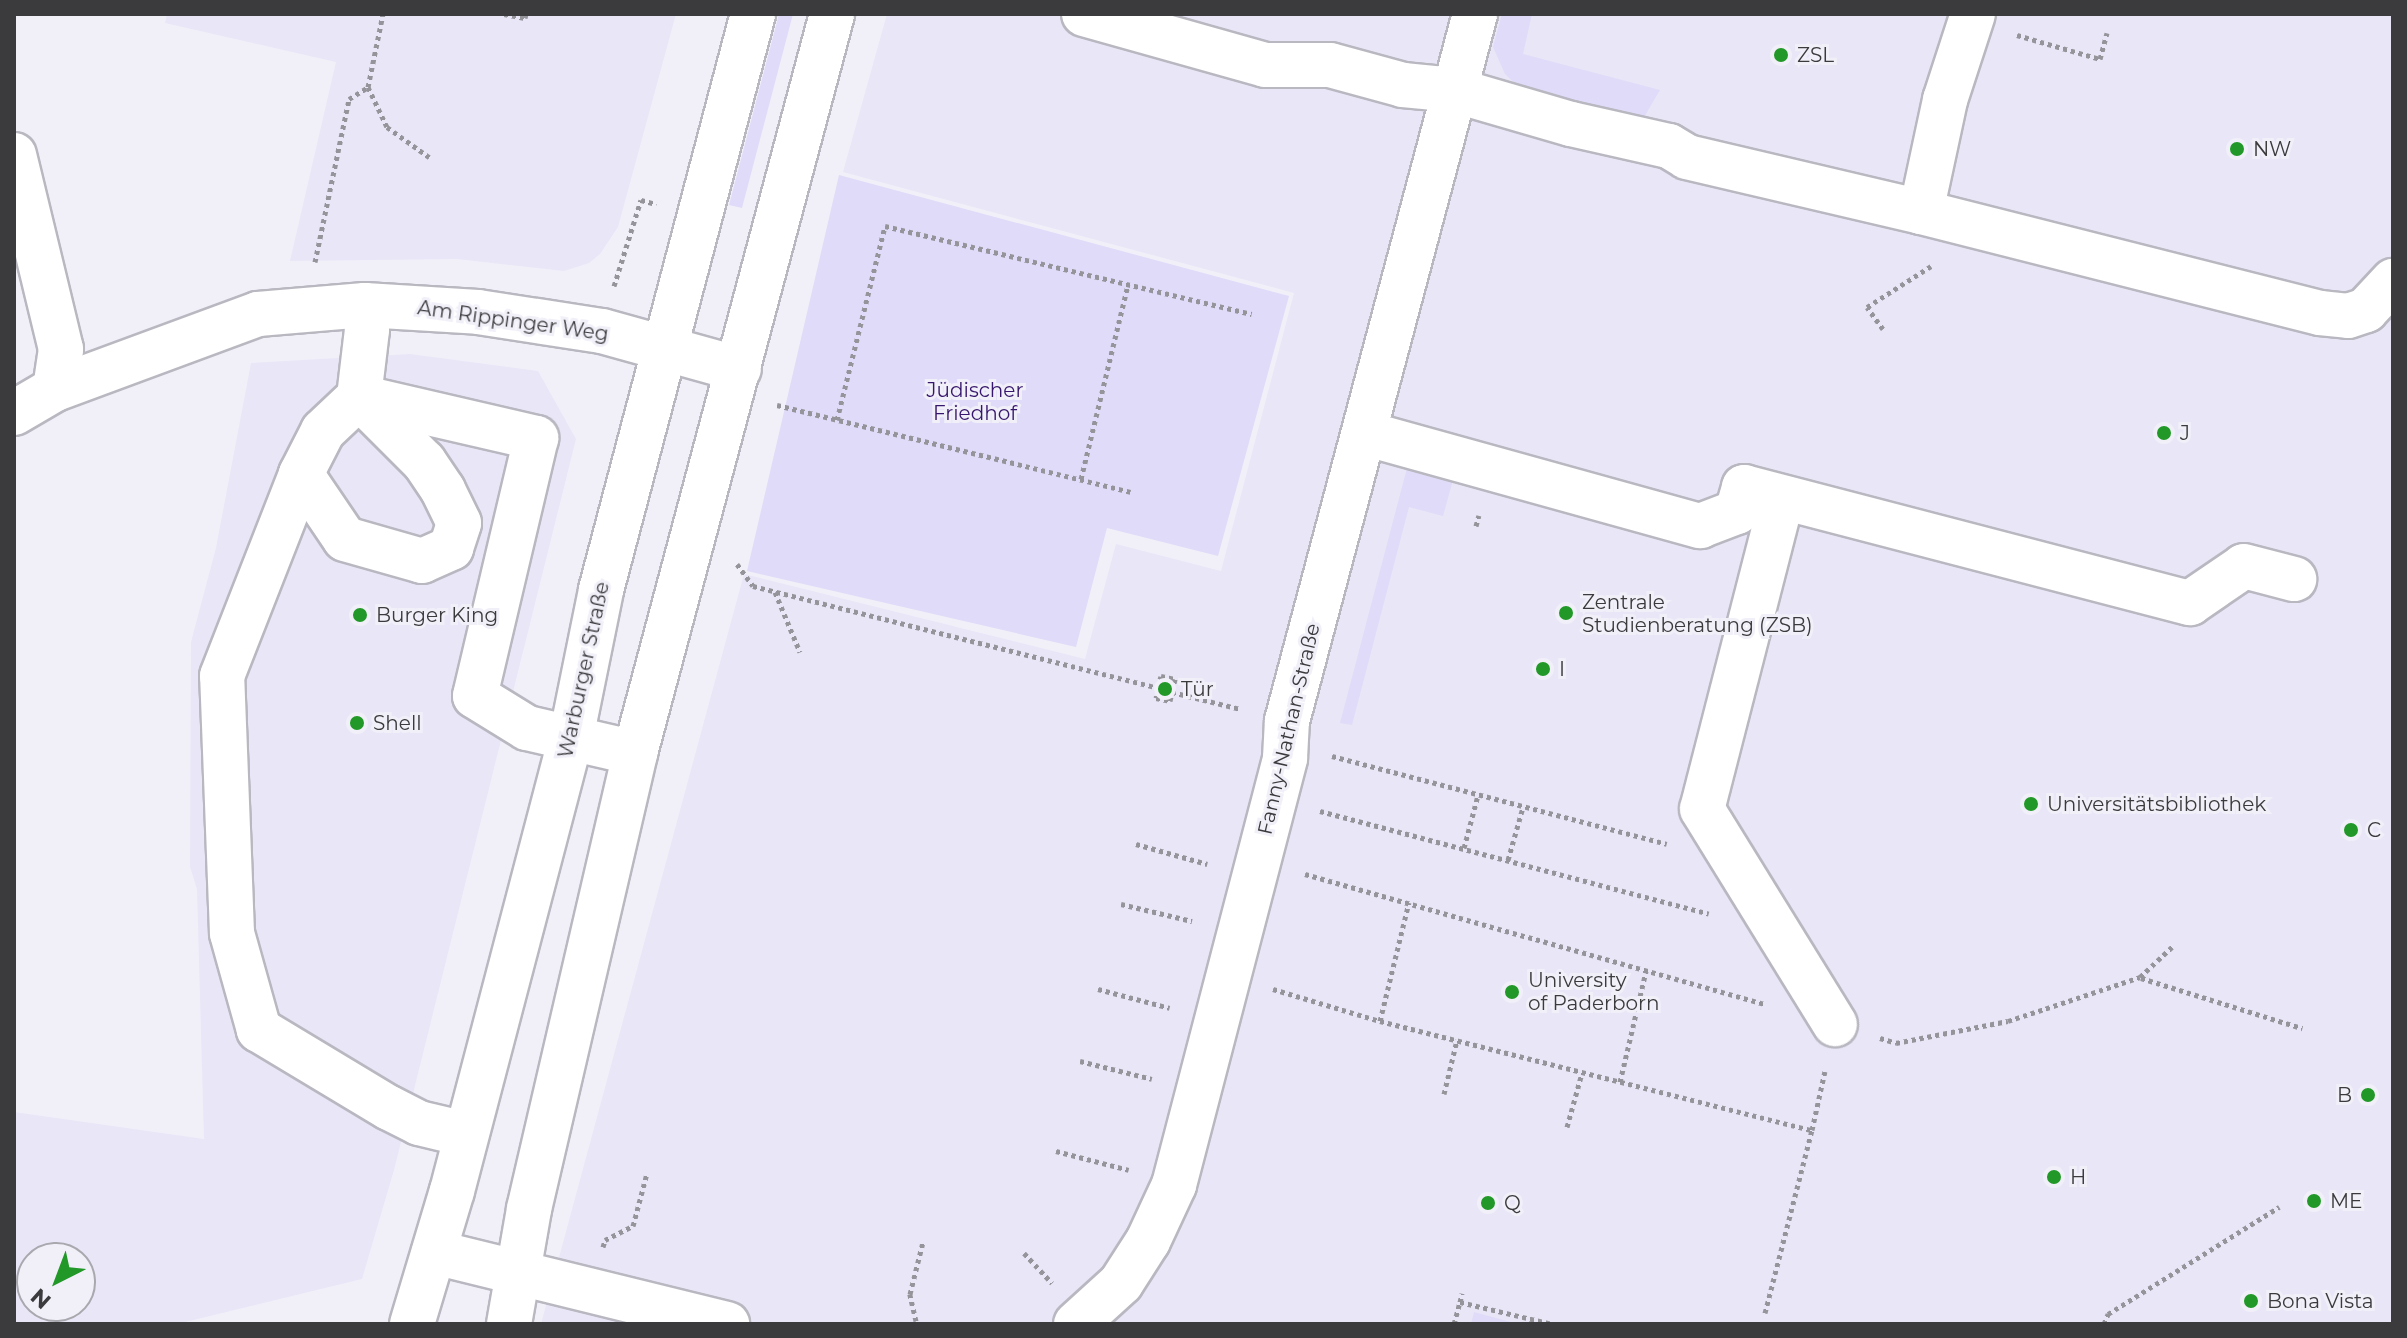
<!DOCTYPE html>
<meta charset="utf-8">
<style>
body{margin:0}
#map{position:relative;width:2407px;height:1338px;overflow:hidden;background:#f1f0f9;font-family:Montserrat,sans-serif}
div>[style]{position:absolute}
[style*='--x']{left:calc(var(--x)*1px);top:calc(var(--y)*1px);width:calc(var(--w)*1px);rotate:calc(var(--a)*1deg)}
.built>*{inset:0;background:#e9e6f7}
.green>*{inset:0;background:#e0dbf8}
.path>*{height:5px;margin-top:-2.5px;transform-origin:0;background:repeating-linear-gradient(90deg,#95949a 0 4px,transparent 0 8px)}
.roads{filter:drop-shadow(2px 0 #b9b8c1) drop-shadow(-2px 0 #b9b8c1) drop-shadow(0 2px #b9b8c1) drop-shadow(0 -2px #b9b8c1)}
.minor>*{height:44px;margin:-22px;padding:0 22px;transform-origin:22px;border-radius:22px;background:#fff}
.major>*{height:44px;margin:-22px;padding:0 22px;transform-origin:22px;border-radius:22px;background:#fff}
.dots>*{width:22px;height:22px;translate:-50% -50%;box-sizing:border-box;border:4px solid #f1f0f9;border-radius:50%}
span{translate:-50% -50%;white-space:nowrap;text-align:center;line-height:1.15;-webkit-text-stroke:6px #f1f0f9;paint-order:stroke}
.poi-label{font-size:20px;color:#3b3b3e}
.left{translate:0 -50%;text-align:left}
.right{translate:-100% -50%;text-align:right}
.street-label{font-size:20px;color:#3b3b3e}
.park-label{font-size:20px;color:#37176d}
.frame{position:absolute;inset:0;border:16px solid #3b3b3e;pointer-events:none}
.north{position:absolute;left:16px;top:1242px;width:80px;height:80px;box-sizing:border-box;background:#f1f0f9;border:2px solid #a8a8ae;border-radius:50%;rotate:222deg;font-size:22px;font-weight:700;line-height:32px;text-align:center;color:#3b3b3e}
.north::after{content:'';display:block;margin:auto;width:28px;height:36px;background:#229828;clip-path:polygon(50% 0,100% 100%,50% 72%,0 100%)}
</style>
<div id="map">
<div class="built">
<div style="clip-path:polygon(167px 14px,676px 14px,618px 227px,600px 254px,589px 263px,564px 271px,457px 259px,290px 261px,336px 62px,165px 23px)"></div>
<div style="clip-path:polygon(887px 14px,2393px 14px,2393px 1324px,541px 1324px,744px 574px,1085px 659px,1116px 544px,1221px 571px,1294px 293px,843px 172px)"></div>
<div style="clip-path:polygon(evenodd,410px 354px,538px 371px,576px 439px,394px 1170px,362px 1279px,177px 1324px,14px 1324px,14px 1112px,204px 1139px,197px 889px,190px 867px,191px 642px,216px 548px,251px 363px,410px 354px,32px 1258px,80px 1258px,80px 1306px,32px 1306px,32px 1258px)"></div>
</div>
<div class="green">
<div style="clip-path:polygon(779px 14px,793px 14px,742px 208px,729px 205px)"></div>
<div style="clip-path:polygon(1502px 14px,1532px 14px,1523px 54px,1660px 90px,1643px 119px,1524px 92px,1505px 74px,1493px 47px)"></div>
<div style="clip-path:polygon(839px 175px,1289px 296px,1218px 556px,1107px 528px,1076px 647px,747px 571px)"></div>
<div style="clip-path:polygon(1407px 468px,1453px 480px,1443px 516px,1409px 507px,1352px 725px,1340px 723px)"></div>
<div style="clip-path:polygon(1474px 1312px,1518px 1324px,1471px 1324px)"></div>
</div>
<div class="path">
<div style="--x:504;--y:14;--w:21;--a:11"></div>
<div style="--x:525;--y:18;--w:4;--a:-76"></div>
<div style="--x:2017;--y:35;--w:86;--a:16.1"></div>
<div style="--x:2100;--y:59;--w:27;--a:-75"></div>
<div style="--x:368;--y:87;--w:44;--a:64.6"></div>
<div style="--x:387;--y:127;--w:52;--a:35.5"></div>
<div style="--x:315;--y:262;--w:167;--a:-78.2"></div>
<div style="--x:349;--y:99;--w:22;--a:-32"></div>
<div style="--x:368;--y:87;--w:75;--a:-78.4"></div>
<div style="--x:614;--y:286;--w:90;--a:-72.6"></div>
<div style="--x:641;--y:200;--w:16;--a:15"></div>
<div style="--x:1883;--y:329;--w:27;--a:-126"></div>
<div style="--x:1867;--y:307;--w:76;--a:-32.6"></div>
<div style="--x:777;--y:405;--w:364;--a:13.8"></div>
<div style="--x:837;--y:420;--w:200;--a:-76.1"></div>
<div style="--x:885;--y:226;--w:377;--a:13.5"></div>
<div style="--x:1081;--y:479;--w:200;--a:-76.4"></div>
<div style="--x:1476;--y:526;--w:11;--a:-75"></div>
<div style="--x:737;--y:564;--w:27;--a:54"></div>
<div style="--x:753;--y:586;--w:418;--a:14.1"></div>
<div style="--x:1158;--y:688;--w:10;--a:101"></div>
<div style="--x:1156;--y:698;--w:14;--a:12"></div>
<div style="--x:1170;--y:701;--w:9;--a:-77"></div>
<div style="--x:1172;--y:692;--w:70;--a:14"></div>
<div style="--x:775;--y:592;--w:65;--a:67.4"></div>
<div style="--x:1158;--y:687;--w:11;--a:-75"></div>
<div style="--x:1161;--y:676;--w:14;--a:12"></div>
<div style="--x:1175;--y:679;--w:13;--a:103"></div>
<div style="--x:1332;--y:756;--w:346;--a:14.7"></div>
<div style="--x:1320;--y:811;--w:402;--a:14.8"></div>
<div style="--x:1136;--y:844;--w:74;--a:15.7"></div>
<div style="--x:1464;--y:848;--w:55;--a:-75.2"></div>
<div style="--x:1508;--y:860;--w:55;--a:-74.2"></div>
<div style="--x:1305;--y:874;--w:478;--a:15.8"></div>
<div style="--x:1121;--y:904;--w:73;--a:13.5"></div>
<div style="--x:2141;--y:978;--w:169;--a:17.3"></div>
<div style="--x:1098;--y:989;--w:74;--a:14.8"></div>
<div style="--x:1273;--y:989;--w:112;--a:16.7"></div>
<div style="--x:1380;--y:1021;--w:446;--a:14.2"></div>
<div style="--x:1812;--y:1130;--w:60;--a:-77.6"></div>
<div style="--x:1380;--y:1021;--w:122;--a:-76.3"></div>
<div style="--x:1880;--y:1038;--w:17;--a:17"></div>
<div style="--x:1896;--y:1043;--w:114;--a:-11.1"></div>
<div style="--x:2008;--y:1021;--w:139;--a:-18.4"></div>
<div style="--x:2140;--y:977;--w:44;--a:-43.2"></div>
<div style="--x:1080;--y:1061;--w:74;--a:14"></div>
<div style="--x:1620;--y:1082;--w:114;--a:-76.8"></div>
<div style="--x:1444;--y:1094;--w:56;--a:-76.5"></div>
<div style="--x:1567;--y:1127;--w:56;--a:-74.5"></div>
<div style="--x:1056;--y:1151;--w:75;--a:14.6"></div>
<div style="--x:603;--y:1247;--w:7;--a:-74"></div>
<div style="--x:605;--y:1240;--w:31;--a:-27"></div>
<div style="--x:633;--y:1226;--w:55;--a:-75.2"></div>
<div style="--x:1024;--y:1253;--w:41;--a:47"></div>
<div style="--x:1460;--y:1302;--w:9;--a:-77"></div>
<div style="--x:1765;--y:1313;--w:189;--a:-75.6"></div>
<div style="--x:916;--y:1321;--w:28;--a:-103"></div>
<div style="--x:910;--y:1294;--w:54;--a:-76"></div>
<div style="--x:1454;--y:1324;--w:23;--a:-75"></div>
<div style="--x:1460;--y:1302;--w:95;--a:13.4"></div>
<div style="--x:2104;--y:1324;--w:11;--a:-68"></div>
<div style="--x:2108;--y:1314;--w:202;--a:-32"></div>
</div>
<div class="roads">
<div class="minor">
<div style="--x:1084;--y:14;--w:188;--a:15.7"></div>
<div style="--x:1265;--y:65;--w:65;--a:0"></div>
<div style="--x:1330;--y:65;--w:76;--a:15.3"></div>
<div style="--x:1403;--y:85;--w:51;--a:5.6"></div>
<div style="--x:1454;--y:90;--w:122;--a:16.2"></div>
<div style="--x:1571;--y:124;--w:100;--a:12.7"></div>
<div style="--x:1669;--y:146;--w:21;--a:31"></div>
<div style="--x:1687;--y:157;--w:240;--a:13.2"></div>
<div style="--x:1921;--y:212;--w:412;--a:14.2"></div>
<div style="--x:2320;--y:313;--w:28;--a:6"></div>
<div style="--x:2348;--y:316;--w:19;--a:-18"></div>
<div style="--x:2366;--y:310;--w:40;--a:-47"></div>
<div style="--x:14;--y:155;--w:200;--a:76.4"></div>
<div style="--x:61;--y:349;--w:40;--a:98.5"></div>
<div style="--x:1921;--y:212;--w:115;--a:-77.9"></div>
<div style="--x:1945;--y:100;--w:90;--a:-72"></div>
<div style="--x:14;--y:413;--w:48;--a:-30.3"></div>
<div style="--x:55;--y:389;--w:216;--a:-20.3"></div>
<div style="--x:258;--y:314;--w:107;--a:-4.8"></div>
<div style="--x:365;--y:305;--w:113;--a:3.5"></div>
<div style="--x:478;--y:312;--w:125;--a:8.7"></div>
<div style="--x:602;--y:331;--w:142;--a:15.5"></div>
<div style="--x:1364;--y:433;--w:349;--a:15.5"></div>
<div style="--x:1700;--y:526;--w:40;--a:-21"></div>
<div style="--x:1737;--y:512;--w:26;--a:-74"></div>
<div style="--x:1744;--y:487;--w:461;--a:14.6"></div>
<div style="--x:2190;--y:603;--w:65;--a:-34.4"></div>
<div style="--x:2244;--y:566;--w:52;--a:14.6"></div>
<div style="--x:301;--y:474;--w:78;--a:55.9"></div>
<div style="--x:345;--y:539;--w:80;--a:15.9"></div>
<div style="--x:422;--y:561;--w:32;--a:-24"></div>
<div style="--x:451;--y:548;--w:26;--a:-72"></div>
<div style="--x:459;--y:523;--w:37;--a:-116"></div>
<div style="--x:443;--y:490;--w:34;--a:-124"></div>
<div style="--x:424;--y:462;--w:92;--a:-135"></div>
<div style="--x:359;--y:397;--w:67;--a:-83.2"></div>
<div style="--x:367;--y:330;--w:25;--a:-95"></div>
<div style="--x:1782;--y:498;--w:321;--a:104.4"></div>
<div style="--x:1702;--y:809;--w:253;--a:58.3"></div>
<div style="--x:465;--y:1134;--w:47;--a:-166.6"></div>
<div style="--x:419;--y:1123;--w:34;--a:-153"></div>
<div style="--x:389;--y:1108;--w:152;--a:-149"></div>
<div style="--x:259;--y:1030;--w:101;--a:-105.6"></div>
<div style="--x:232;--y:933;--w:257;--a:-92.2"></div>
<div style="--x:222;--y:676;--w:217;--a:-68.6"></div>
<div style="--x:301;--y:474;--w:48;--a:-62.9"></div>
<div style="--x:323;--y:431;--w:50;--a:-43.4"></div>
<div style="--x:359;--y:397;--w:182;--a:13"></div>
<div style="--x:536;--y:438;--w:265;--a:103.3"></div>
<div style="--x:475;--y:696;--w:61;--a:31.6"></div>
<div style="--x:527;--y:728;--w:111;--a:13"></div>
<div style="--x:434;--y:1252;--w:302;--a:13.8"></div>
<div style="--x:1076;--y:1324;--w:61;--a:-42.3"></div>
<div style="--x:1121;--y:1283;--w:50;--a:-57.3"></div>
<div style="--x:1148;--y:1241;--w:62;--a:-65.1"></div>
<div style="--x:1174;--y:1185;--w:441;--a:-75.4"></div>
<div style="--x:1285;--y:758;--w:37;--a:-87"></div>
<div style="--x:1287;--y:721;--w:732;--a:-75.11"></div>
</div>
<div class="major">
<div style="--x:412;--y:1324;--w:139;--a:-73.3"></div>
<div style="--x:452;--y:1191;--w:468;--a:-75.3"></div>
<div style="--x:571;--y:738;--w:151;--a:-78.5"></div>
<div style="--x:601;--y:590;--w:596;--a:-75.22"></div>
<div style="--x:509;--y:1324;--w:117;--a:-80.1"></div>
<div style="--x:529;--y:1209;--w:468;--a:-76.9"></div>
<div style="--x:635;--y:753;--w:765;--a:-75.07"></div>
</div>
</div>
<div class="dots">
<div style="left:1781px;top:55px;background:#229828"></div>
<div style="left:2237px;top:149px;background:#229828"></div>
<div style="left:2164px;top:433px;background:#229828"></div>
<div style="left:1566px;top:613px;background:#229828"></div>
<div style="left:360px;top:615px;background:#229828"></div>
<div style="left:1543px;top:669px;background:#229828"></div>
<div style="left:1165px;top:689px;background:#229828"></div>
<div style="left:357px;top:723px;background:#229828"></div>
<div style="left:2031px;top:804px;background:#229828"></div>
<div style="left:2351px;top:830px;background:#229828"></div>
<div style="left:1512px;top:992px;background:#229828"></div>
<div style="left:2368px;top:1095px;background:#229828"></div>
<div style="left:2054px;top:1177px;background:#229828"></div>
<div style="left:2314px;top:1201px;background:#229828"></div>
<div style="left:1488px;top:1203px;background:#229828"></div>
<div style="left:2251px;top:1301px;background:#229828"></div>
</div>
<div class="poi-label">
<span class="left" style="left:1797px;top:55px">ZSL</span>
<span class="left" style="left:2253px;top:149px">NW</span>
<span class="left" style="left:2180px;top:433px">J</span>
<span class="left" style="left:1582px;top:614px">Zentrale<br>Studienberatung (ZSB)</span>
<span class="left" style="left:376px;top:615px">Burger King</span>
<span class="left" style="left:1559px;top:669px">I</span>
<span class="left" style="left:1181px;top:689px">Tür</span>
<span class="left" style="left:373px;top:723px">Shell</span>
<span class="left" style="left:2047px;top:804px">Universitätsbibliothek</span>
<span class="left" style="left:2367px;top:830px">C</span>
<span class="left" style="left:1528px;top:992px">University<br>of Paderborn</span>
<span class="right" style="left:2352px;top:1095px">B</span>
<span class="left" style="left:2070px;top:1177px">H</span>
<span class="left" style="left:2330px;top:1201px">ME</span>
<span class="left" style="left:1504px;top:1203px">Q</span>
<span class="left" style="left:2267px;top:1301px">Bona Vista</span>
</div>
<div class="street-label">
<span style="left:513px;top:321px;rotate:8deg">Am Rippinger Weg</span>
<span style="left:584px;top:670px;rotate:-78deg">Warburger Straße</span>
<span style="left:1289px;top:729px;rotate:-77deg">Fanny-Nathan-Straße</span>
</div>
<div class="park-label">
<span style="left:975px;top:402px">Jüdischer<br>Friedhof</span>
</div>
<div class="frame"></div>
<div class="north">N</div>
</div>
